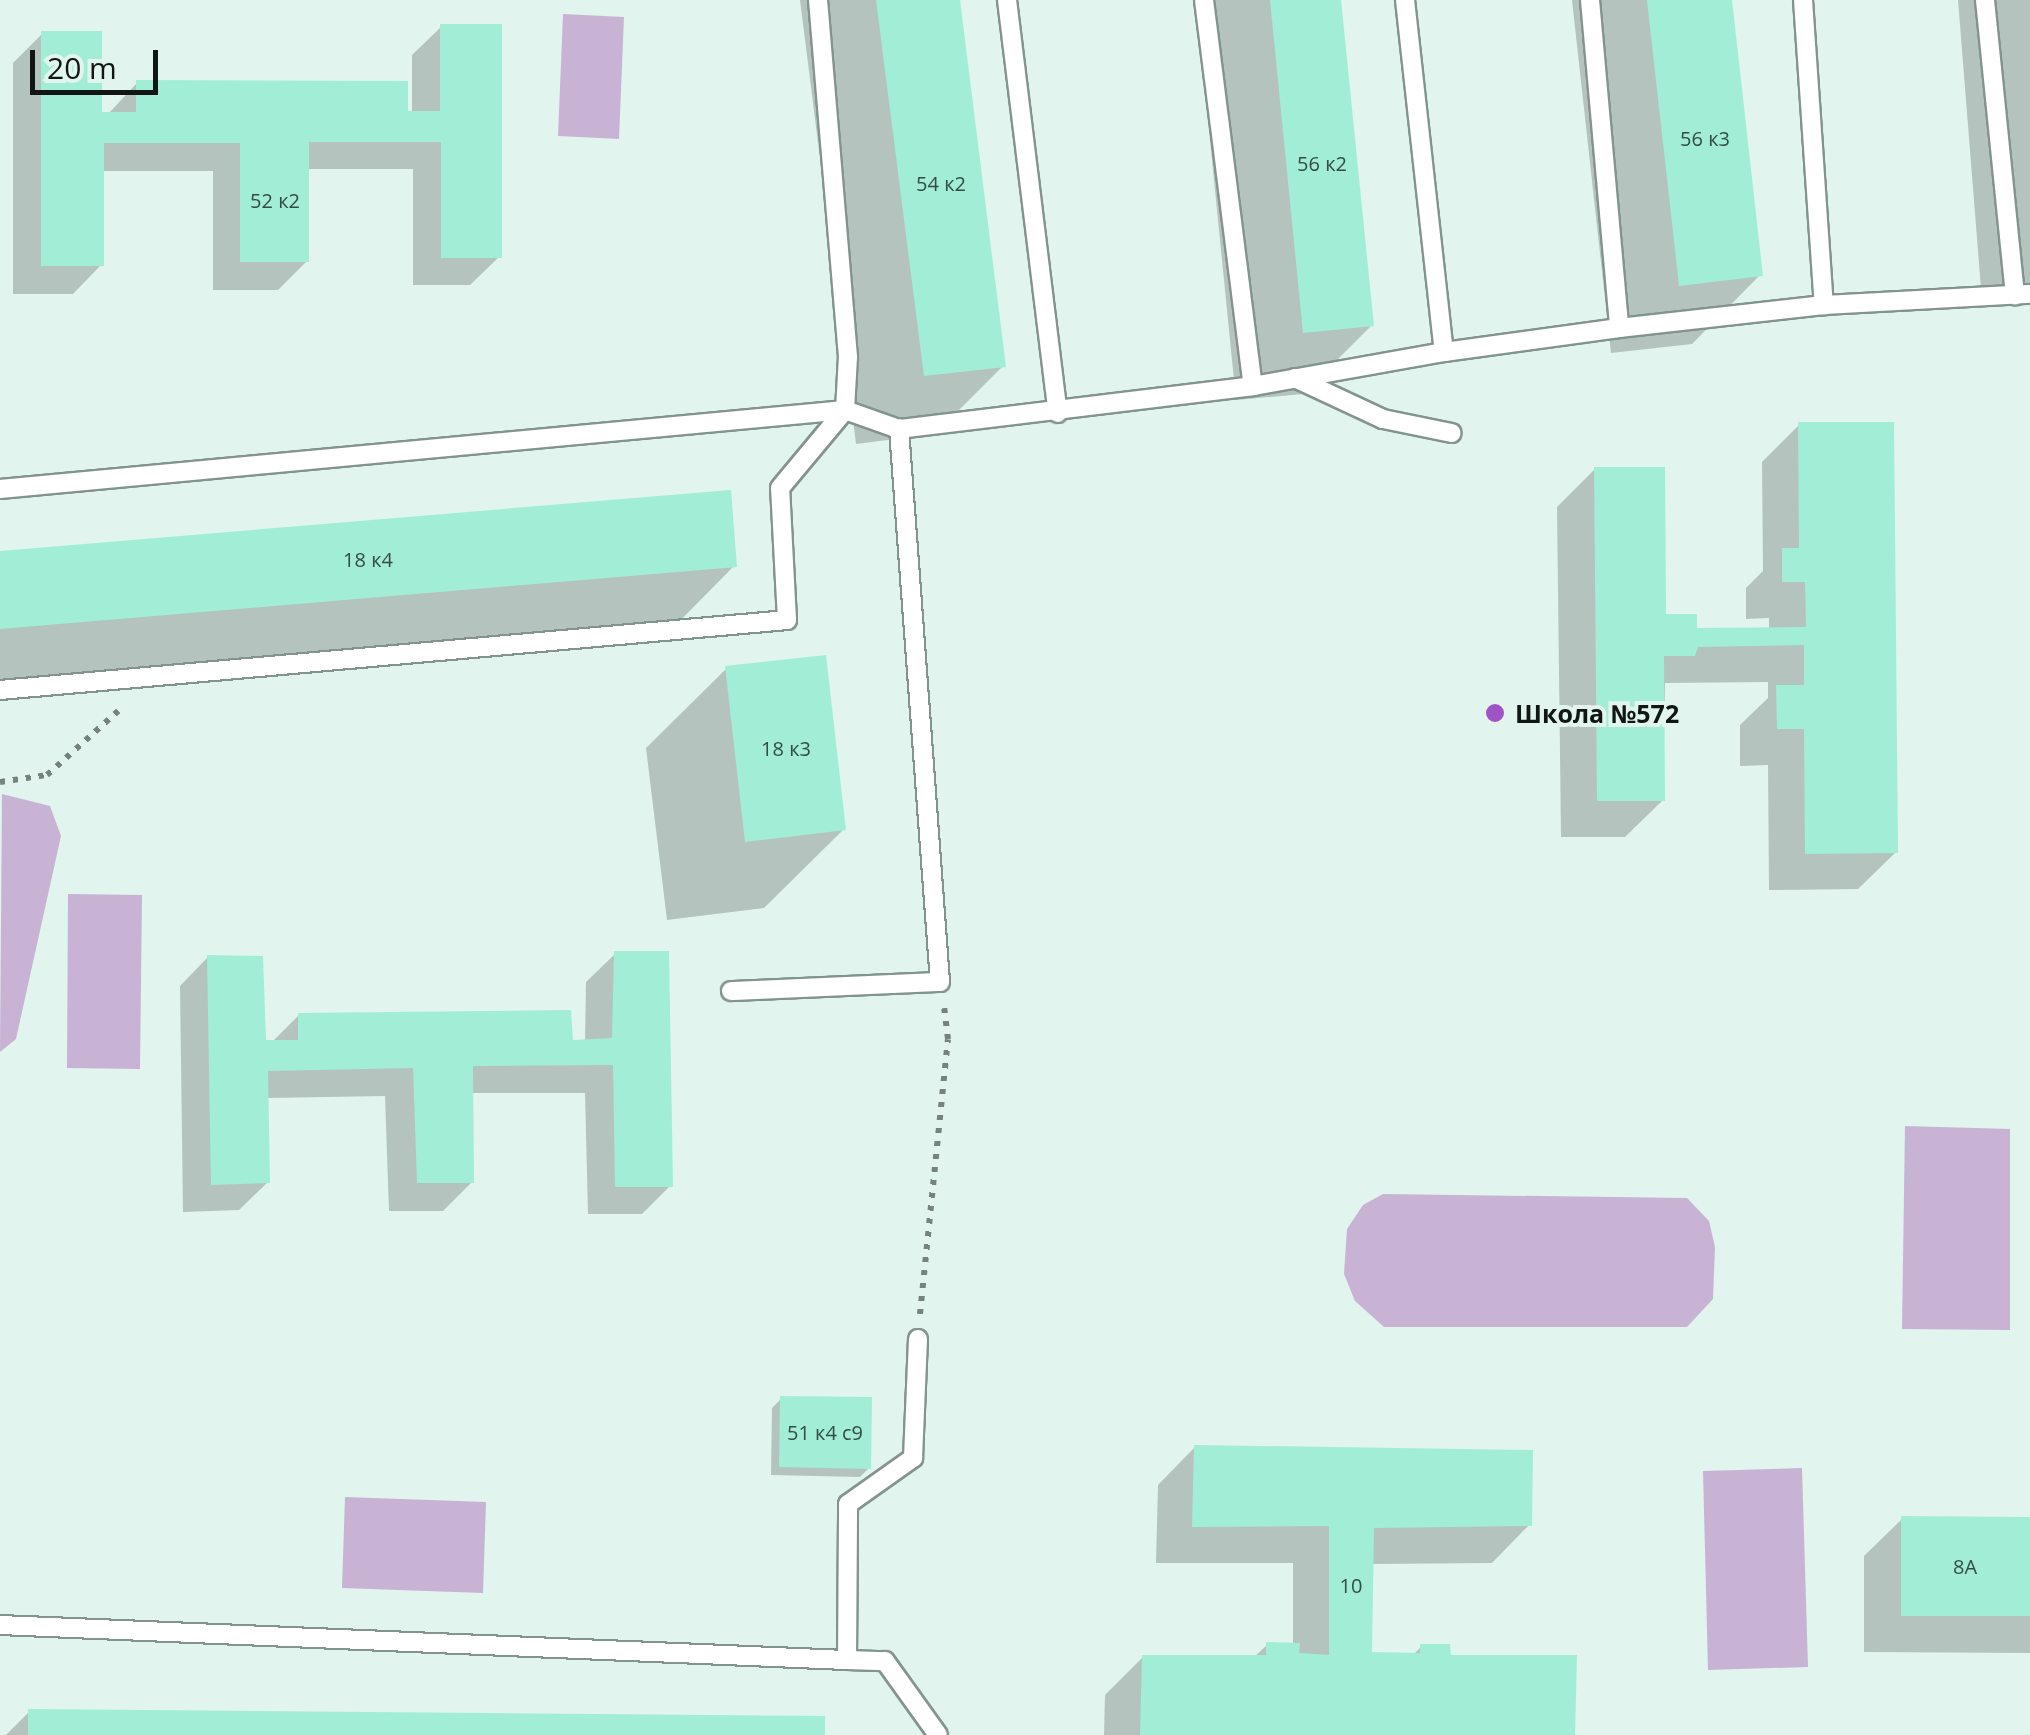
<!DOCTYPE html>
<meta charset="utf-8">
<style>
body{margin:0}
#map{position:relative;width:2030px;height:1735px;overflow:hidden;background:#e1f4ee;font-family:"Open Sans",sans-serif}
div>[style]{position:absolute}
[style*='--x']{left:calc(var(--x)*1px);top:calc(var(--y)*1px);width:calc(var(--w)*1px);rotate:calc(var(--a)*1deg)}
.green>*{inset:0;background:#c8b3d5}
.shadow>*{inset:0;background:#0003}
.building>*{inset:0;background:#a1edd6}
.path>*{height:6px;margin-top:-3px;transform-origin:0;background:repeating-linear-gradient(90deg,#76827e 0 5px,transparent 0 13px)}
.roads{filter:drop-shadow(2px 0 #83948e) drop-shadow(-2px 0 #83948e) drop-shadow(0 2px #83948e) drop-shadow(0 -2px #83948e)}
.service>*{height:18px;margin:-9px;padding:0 9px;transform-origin:9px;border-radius:9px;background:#fff}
.dots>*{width:28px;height:28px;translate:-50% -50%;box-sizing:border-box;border:5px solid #e1f4ee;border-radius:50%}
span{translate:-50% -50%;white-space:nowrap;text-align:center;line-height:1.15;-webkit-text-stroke:8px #e1f4ee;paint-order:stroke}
.number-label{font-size:20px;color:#344c44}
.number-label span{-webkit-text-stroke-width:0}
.poi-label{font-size:25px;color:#0f1613;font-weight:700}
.left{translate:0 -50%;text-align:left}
.scale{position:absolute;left:30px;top:50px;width:128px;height:45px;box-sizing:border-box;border:5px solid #0f1613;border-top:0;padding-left:12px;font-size:30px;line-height:35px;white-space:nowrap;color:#0f1613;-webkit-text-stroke:8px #e1f4ee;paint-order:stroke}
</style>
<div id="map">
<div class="green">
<div style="clip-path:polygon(563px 14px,624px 17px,619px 139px,558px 136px)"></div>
<div style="clip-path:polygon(2px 794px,50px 806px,61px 836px,16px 1039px,0 1052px)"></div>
<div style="clip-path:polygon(68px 894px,142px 895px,140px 1069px,67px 1068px)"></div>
<div style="clip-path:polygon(1905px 1126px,2010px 1129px,2010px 1330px,1902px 1329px)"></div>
<div style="clip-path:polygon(1383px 1194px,1687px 1198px,1709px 1221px,1715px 1247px,1713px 1299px,1687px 1327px,1384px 1327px,1355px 1301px,1344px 1274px,1347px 1229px,1363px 1205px)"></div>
<div style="clip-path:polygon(1802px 1468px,1808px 1667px,1708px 1670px,1703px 1471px)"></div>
<div style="clip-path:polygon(345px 1497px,486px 1502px,483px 1593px,342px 1588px)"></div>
</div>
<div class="shadow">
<div style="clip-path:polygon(800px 0,957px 0,1003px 366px,935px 434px,856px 444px)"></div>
<div style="clip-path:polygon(1196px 0,1339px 0,1372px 325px,1303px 394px,1236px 400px)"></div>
<div style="clip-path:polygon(1572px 0,1730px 0,1760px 275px,1692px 344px,1611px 353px)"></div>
<div style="clip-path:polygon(1958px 0,2030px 0,2030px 299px,1982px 301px)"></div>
<div style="clip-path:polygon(441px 27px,499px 257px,470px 285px,413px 285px,413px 169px,307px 169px,307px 261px,278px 290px,213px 290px,213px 171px,101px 171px,101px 265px,73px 294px,13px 294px,13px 63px,42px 34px,100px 114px,108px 114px,137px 83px,412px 113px,412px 55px)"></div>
<div style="clip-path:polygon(1799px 425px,1896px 852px,1858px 889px,1769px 890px,1768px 765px,1740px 766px,1740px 725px,1768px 698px,1768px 682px,1665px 683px,1663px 800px,1625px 837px,1561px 837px,1557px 507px,1595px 469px,1664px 617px,1694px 631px,1769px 630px,1769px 618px,1746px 619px,1746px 588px,1763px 571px,1762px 462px)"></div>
<div style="clip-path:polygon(0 554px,734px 566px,666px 635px,0 690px)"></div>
<div style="clip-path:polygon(726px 669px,844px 829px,764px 908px,667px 920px,646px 748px)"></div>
<div style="clip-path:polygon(615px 954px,670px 1186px,642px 1214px,588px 1214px,585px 1093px,471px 1093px,472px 1182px,443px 1211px,389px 1211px,385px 1096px,266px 1098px,268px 1182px,239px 1210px,183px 1212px,180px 986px,208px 957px,263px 1042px,272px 1042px,299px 1015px,570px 1043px,585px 1042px,586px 982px)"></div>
<div style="clip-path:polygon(781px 1399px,869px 1468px,860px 1477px,771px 1475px,772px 1408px)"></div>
<div style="clip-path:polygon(1195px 1447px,1529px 1525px,1492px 1563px,1371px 1564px,1370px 1654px,1412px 1656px,1421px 1647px,1449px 1657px,1572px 1735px,1104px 1735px,1105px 1695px,1143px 1657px,1254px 1657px,1267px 1645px,1293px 1645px,1293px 1563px,1156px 1563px,1158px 1485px)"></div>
<div style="clip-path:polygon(1902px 1519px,2030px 1519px,2030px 1653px,1864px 1652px,1864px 1556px)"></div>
<div style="clip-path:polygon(29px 1712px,822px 1735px,6px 1735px)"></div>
</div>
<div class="building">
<div style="clip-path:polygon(876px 0,960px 0,1006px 367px,924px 376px)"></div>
<div style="clip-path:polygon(1270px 0,1341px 0,1374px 326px,1303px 333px)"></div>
<div style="clip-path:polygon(1647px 0,1732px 0,1763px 276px,1679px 286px)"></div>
<div style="clip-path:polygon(440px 24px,502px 24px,502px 258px,441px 258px,441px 142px,309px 142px,309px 262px,240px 262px,240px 143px,104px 143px,104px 266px,41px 266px,41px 31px,102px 31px,102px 112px,136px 112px,136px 80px,408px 81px,408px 111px,440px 111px)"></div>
<div style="clip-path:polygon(1798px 422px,1894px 422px,1898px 853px,1805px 854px,1804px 729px,1777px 729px,1776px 685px,1804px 685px,1804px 645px,1698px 647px,1695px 656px,1664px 656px,1665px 801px,1597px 801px,1594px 467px,1665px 467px,1666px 614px,1697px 614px,1697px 628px,1806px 627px,1805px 582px,1782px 582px,1782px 548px,1799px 548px)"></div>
<div style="clip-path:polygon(731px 490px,737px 567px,0 629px,0 551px)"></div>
<div style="clip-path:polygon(826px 655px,846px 830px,745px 842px,725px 666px)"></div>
<div style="clip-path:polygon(614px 951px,669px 951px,673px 1187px,615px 1187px,613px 1065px,473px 1066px,474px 1183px,417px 1183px,413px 1068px,268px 1071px,270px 1183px,211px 1185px,207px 955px,263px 956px,266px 1040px,298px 1040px,298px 1013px,571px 1010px,573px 1040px,612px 1038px)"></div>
<div style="clip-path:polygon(780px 1396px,872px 1397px,871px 1469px,779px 1467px)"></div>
<div style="clip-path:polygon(1194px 1445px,1533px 1450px,1532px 1526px,1374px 1528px,1372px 1652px,1420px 1653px,1420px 1644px,1450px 1644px,1451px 1655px,1577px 1655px,1575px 1735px,1140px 1735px,1142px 1655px,1266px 1655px,1266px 1642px,1300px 1643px,1299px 1653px,1329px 1655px,1329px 1526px,1192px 1527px)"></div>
<div style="clip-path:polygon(1901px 1516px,2030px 1517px,2030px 1616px,1901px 1616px)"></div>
<div style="clip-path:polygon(28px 1709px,825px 1716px,825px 1735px,28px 1735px)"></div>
</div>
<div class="path">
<div style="--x:0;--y:782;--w:48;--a:-8.5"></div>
<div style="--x:47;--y:775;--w:96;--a:-42"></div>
<div style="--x:920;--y:1314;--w:276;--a:-84.2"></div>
<div style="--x:948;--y:1039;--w:31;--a:-97"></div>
</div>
<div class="roads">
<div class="service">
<div style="--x:1007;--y:0;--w:416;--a:83"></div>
<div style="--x:1204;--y:0;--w:389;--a:82.8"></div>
<div style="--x:1405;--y:0;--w:354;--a:83.7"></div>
<div style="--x:1444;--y:352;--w:177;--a:-7.8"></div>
<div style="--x:1590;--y:0;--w:329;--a:84.9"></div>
<div style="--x:1619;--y:328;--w:206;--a:-6.4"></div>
<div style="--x:1803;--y:0;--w:306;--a:86.1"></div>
<div style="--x:1824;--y:305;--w:206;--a:-3.1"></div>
<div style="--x:1985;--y:0;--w:297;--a:84.2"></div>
<div style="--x:1295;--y:378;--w:97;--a:25"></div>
<div style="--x:1383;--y:419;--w:70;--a:11.5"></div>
<div style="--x:0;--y:489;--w:849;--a:-5.34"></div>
<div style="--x:845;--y:410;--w:57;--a:19.4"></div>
<div style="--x:899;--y:429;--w:357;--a:-6.9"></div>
<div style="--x:1253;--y:386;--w:194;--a:-10.1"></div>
<div style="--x:0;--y:690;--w:790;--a:-5.08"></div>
<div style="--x:787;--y:620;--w:132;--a:-93"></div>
<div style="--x:780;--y:488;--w:102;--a:-50.2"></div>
<div style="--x:845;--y:410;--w:53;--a:-86.8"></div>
<div style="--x:848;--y:357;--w:358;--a:-94.8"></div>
<div style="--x:731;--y:991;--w:209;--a:-2.5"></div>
<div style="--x:940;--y:982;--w:555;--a:-94.24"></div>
<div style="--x:0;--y:1625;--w:848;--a:2.37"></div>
<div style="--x:847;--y:1660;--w:156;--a:-89.6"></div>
<div style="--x:848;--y:1504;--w:80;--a:-35.3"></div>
<div style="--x:913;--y:1458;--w:119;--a:-87.6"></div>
<div style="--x:847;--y:1660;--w:38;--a:2"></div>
<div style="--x:885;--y:1661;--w:91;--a:54.4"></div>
</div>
</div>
<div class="dots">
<div style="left:1495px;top:713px;background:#9f53c5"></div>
</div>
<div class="number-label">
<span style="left:1705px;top:138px">56 к3</span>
<span style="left:1322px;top:163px">56 к2</span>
<span style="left:941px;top:183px">54 к2</span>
<span style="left:275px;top:200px">52 к2</span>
<span style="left:368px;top:559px">18 к4</span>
<span style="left:786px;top:748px">18 к3</span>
<span style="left:825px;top:1432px">51 к4 с9</span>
<span style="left:1965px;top:1566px">8А</span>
<span style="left:1351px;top:1585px">10</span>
</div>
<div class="poi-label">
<span class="left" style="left:1515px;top:713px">Школа №572</span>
</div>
<div class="scale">20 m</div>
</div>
